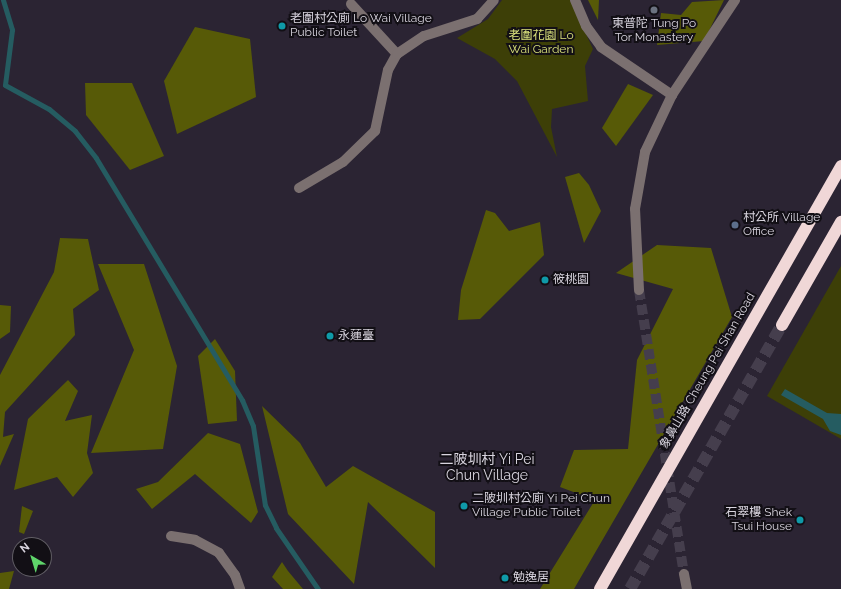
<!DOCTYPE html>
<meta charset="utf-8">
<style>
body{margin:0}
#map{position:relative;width:841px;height:589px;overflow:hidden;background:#2b2433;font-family:Raleway,"Noto Sans TC",sans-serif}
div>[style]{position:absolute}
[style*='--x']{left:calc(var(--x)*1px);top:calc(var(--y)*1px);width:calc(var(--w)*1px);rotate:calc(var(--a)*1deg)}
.green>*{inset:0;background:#3d3f07}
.forest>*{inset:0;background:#575a07}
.water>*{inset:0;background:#255c61}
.stream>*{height:5px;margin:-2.5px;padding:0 2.5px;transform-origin:2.5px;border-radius:2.5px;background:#255c61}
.minor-tunnel>*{height:10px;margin-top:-5px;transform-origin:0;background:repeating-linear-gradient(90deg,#453e4d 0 10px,transparent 0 15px)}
.highway-tunnel>*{height:12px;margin-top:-6px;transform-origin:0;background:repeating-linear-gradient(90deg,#453e4d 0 12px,transparent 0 18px)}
.minor>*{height:10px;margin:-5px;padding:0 5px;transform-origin:5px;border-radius:5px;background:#7b7070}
.highway>*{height:12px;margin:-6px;padding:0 6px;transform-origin:6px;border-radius:6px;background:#f0d7d7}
.dots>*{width:11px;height:11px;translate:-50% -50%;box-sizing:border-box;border:2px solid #120f15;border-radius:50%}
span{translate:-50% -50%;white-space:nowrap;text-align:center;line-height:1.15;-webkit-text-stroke:4px #120f15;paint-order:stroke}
.poi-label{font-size:12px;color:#d8d4de}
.left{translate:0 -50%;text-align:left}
.right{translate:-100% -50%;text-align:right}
.park-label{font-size:12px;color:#dae17b}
.street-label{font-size:12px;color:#d8d4de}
.quarter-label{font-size:14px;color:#d8d4de}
.north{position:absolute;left:12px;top:537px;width:40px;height:40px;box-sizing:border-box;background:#120f15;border:1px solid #615e65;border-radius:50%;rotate:322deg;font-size:11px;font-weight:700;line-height:16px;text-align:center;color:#d8d4de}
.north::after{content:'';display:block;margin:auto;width:14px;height:18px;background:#5fd56b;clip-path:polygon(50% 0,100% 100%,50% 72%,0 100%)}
</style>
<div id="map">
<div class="green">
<div style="clip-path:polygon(502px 0,570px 0,593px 49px,585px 66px,588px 101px,552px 109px,551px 127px,557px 157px,517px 81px,495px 59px,457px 38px,488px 19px)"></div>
<div style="clip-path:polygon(841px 266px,841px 439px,767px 396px)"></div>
</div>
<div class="forest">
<div style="clip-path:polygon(588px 0,599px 0,598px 20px)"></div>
<div style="clip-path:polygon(724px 0,704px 41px,657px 45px,661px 13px,681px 15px,692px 2px)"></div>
<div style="clip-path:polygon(195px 27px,250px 39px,256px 97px,177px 134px,164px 81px)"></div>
<div style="clip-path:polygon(85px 83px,132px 83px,164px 156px,130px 170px,86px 115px)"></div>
<div style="clip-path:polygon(628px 84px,653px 95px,616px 146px,602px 128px)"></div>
<div style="clip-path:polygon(579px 173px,589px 185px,601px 211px,584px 243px,565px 177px)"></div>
<div style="clip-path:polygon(486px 210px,495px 213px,509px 231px,540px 222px,544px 255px,480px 319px,458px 320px,461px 290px)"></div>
<div style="clip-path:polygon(60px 238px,88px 239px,99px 290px,73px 309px,75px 335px,5px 412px,3px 437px,14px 434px,0 466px,0 375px,54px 272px)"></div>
<div style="clip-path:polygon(657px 245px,711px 248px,732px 317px,574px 589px,540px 589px,595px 500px,560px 487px,574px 450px,628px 449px,637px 360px,673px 289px,616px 273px)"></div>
<div style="clip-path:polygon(98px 264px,144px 264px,177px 366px,163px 449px,91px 453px,134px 350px)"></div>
<div style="clip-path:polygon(0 305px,11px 306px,10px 332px,0 339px)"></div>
<div style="clip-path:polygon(215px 339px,235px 371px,237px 421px,208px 424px,198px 356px)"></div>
<div style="clip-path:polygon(68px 380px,78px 391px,65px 421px,92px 415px,87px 453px,93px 473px,73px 497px,57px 477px,14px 490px,28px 419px)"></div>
<div style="clip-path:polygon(262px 406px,300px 443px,326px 487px,353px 466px,435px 512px,435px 568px,368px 502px,354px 584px,288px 514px)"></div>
<div style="clip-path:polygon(208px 433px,240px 444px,258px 512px,251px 523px,195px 474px,152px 509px,136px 489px,158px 482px)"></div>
<div style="clip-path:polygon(22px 506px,33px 511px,24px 534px,19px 532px)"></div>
<div style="clip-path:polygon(282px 562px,288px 571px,303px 589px,283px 589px,272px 577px)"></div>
<div style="clip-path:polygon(14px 571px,9px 589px,0 589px,0 573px)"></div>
</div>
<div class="water">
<div style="clip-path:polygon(785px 389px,827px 413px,841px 414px,841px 435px,830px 431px,823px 419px,781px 395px)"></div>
</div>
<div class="stream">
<div style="--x:3;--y:0;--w:31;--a:73"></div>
<div style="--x:12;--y:30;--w:55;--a:97.3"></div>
<div style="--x:5;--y:85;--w:50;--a:28.6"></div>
<div style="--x:49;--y:109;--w:34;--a:40"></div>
<div style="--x:75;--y:131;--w:34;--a:52"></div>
<div style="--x:96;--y:158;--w:283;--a:58.9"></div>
<div style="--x:242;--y:400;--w:28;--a:67"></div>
<div style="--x:253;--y:426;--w:80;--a:81.4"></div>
<div style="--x:265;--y:505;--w:25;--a:64"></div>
<div style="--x:276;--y:528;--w:74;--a:55.5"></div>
</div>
<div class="minor-tunnel">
<div style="--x:639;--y:290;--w:288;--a:81"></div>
</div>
<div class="highway-tunnel">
<div style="--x:630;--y:589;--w:305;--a:-60.1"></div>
</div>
<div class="minor">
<div style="--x:575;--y:0;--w:28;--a:67"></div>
<div style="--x:586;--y:26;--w:26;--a:54"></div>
<div style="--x:601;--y:47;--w:86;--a:34.1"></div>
<div style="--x:351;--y:4;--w:68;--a:47.4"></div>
<div style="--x:299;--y:188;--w:51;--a:-30.6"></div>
<div style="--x:343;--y:162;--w:45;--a:-44.1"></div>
<div style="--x:375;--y:131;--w:62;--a:-78"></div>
<div style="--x:388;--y:70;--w:18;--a:-61"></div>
<div style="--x:397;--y:54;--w:32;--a:-34"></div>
<div style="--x:424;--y:36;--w:56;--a:-17.8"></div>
<div style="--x:477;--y:19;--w:25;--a:-48"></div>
<div style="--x:639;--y:290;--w:81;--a:-92.8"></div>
<div style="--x:635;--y:209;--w:58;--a:-80"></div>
<div style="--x:645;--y:152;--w:63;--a:-64.7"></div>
<div style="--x:672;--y:95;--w:114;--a:-56.4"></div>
<div style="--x:171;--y:536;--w:24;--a:9"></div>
<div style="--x:195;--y:540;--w:27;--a:28"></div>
<div style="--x:219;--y:553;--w:27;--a:54"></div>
<div style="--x:235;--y:575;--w:15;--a:70"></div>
<div style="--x:684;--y:574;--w:15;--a:79"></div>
</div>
<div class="highway">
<div style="--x:782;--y:325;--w:119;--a:-60.2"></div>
<div style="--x:600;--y:589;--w:487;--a:-60.3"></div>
</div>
<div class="dots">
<div style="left:654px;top:10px;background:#6b7280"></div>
<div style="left:282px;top:26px;background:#0f9aa8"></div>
<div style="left:735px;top:225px;background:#5c6f8a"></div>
<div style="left:545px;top:280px;background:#0f9aa8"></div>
<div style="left:330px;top:336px;background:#0f9aa8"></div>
<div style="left:464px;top:506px;background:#0f9aa8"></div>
<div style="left:800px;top:520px;background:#0f9aa8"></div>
<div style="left:505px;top:578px;background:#0f9aa8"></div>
</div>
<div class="poi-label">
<span class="left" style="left:290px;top:26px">老圍村公廁 Lo Wai Village<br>Public Toilet</span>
<span style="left:654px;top:31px">東普陀 Tung Po<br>Tor Monastery</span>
<span class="left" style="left:743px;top:225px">村公所 Village<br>Office</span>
<span class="left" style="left:553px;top:280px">筱桃園</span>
<span class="left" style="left:338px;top:336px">永蓮臺</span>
<span class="left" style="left:472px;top:506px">二陂圳村公廁 Yi Pei Chun<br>Village Public Toilet</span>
<span class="right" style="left:792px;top:520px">石翠樓 Shek<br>Tsui House</span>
<span class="left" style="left:513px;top:578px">勉逸居</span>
</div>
<div class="park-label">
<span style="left:541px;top:43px">老圍花園 Lo<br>Wai Garden</span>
</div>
<div class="street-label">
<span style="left:708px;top:371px;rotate:-60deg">象鼻山路 Cheung Pei Shan Road</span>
</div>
<div class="quarter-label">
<span style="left:487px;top:467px">二陂圳村 Yi Pei<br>Chun Village</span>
</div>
<div class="north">N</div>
</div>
